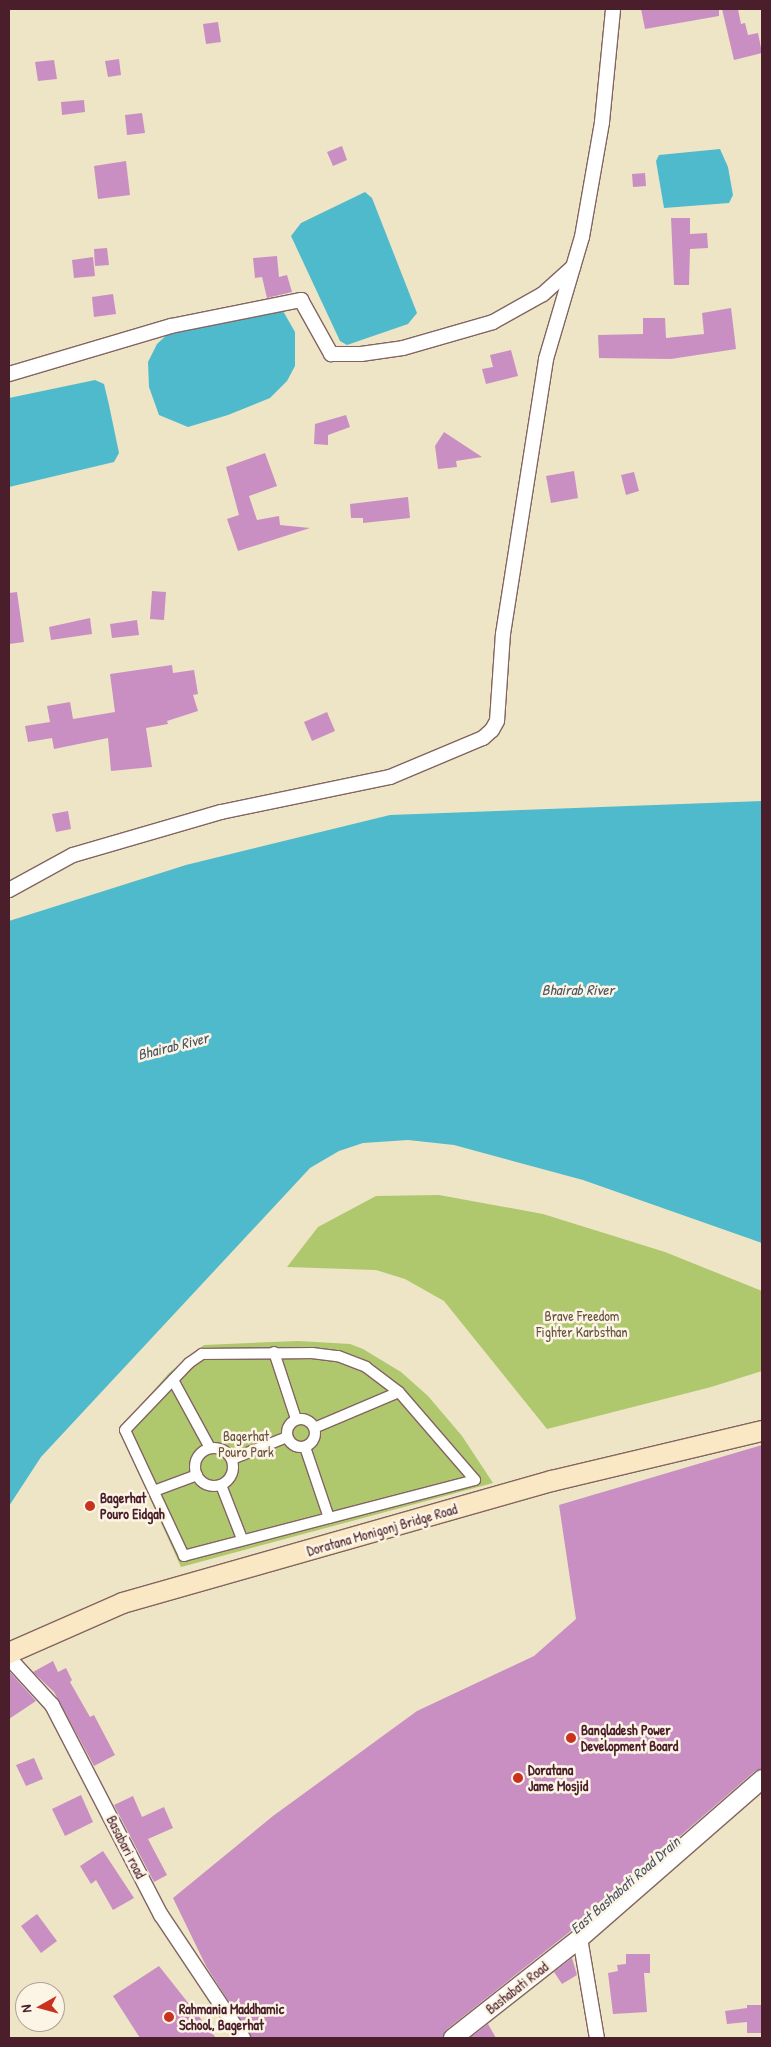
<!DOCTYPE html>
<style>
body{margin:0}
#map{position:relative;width:771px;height:2047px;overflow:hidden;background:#ede5c5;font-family:"Patrick Hand",sans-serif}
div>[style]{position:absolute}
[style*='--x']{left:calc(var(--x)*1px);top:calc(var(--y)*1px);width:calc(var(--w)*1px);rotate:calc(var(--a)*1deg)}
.green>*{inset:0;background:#afc76d}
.water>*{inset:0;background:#50bacd}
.building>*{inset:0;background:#c98fc3}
.roads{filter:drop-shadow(1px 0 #836461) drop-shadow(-1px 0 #836461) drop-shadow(0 1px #836461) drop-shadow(0 -1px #836461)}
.pedestrian>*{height:10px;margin:-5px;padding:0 5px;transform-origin:5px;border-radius:5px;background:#fff}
.pedestrian>.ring{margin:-5px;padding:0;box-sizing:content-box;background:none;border:10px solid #fff;border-radius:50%}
.minor>*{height:14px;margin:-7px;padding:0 7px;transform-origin:7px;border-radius:7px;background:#fff}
.tertiary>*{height:18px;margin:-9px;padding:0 9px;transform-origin:9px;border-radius:9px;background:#fff}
.secondary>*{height:20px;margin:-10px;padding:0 10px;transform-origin:10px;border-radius:10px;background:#fae7c3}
.dots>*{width:14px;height:14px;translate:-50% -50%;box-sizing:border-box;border:2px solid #fcf5e5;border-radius:50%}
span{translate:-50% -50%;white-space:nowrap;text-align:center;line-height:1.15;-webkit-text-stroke:5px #fcf5e5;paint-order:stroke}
.park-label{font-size:14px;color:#68513f}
.poi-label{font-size:14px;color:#4a1f2b;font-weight:700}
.left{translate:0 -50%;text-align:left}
.street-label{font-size:14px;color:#4a1f2b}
.water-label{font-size:15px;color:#4c5564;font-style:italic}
.frame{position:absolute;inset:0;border:10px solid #4a1f2b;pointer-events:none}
.north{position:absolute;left:15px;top:1982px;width:50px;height:50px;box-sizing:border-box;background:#fcf5e5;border:1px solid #b59f9b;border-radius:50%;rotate:263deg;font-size:14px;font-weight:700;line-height:20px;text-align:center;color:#4a1f2b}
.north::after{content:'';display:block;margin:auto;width:18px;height:22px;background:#c8321e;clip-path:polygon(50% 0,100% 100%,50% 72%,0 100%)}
</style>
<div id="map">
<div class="green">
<div style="clip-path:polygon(439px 1195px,543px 1214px,665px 1252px,762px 1291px,762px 1371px,711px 1387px,547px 1429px,444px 1301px,405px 1279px,376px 1270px,287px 1267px,318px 1227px,376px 1196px)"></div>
<div style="clip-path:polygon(298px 1341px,350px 1344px,363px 1349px,401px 1372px,428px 1396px,462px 1436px,493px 1483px,181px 1567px,119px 1430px,169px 1373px,204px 1345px)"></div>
</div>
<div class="water">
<div style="clip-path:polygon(720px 149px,728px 167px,733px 195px,729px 203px,664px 208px,656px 161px,659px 155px)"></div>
<div style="clip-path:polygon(365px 192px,372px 198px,417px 313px,408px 324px,347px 345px,340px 341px,291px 236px,301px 223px)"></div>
<div style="clip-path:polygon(248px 310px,283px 311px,295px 332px,295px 366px,287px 381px,270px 398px,228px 415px,188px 427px,159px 415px,149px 387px,148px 362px,157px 344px,171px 331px)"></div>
<div style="clip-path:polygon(95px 380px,104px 384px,109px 405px,119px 453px,114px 462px,9px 487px,9px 398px)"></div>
<div style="clip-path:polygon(762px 801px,762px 1243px,583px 1180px,454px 1145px,408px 1140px,363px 1143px,339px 1151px,310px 1168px,41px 1457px,9px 1506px,9px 921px,186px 865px,390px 815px)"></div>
</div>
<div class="building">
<div style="clip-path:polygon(641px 9px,719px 9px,719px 16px,645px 29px)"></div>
<div style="clip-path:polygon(722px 9px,738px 9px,741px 24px,745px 23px,748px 35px,758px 33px,762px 53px,734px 60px)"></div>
<div style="clip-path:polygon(218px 22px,221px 42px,206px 44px,203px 24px)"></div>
<div style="clip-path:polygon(119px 59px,121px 75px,108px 77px,105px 61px)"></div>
<div style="clip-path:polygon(54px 60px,57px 79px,38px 81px,35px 62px)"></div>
<div style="clip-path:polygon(84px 100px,85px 112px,62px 115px,61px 102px)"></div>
<div style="clip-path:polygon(142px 113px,145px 133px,127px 135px,125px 115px)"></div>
<div style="clip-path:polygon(342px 146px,347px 160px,333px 166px,327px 152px)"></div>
<div style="clip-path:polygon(126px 161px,130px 195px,98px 199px,94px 166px)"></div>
<div style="clip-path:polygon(645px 173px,646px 186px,633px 187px,632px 174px)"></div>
<div style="clip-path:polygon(671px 218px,690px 218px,690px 234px,707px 233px,708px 248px,690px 249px,689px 285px,674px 285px)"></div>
<div style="clip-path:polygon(107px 248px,109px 265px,95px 266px,94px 249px)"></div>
<div style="clip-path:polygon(277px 256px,279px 277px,287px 275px,292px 292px,267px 298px,262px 277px,255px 278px,253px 258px)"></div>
<div style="clip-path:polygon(93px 257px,95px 276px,74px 278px,72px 260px)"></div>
<div style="clip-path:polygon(113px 294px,116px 314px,94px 317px,92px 297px)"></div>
<div style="clip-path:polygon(731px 308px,736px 349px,671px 359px,599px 358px,598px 335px,643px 334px,643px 318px,665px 318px,666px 338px,704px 334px,702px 313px)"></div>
<div style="clip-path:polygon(511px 350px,518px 376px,486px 384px,482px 369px,493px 367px,490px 355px)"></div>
<div style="clip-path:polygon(346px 415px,350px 427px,328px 435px,328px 445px,314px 444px,315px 424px)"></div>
<div style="clip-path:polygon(444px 432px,482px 457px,456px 461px,457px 467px,438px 469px,435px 446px)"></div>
<div style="clip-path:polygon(265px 453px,277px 486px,249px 496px,257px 520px,279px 516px,280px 525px,310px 528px,238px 551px,227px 519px,239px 515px,226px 467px)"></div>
<div style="clip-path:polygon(574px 471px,578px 498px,551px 503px,546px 476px)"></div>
<div style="clip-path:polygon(634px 472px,639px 491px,626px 495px,621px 475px)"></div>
<div style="clip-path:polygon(408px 497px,410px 518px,363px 523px,363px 518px,351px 518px,350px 504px)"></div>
<div style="clip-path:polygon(152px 591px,166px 592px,164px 620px,150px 619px)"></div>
<div style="clip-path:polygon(17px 592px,24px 642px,9px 644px,9px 593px)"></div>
<div style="clip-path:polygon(90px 618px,92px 634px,51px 640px,49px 627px)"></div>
<div style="clip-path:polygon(137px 620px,139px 635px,112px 638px,110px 624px)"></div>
<div style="clip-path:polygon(172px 665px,173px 673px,194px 670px,198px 694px,193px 695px,198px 711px,167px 721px,168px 724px,146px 728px,152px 767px,111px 771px,108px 738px,54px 749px,52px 738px,28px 742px,25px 726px,50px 722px,47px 706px,70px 702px,73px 719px,115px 712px,110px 674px)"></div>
<div style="clip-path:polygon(327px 712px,335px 731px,312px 741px,304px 722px)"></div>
<div style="clip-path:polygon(68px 811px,71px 829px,56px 832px,52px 814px)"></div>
<div style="clip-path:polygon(762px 1445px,762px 1769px,755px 1771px,567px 1934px,446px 2030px,443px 2038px,252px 2038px,206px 1966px,173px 1898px,273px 1816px,417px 1711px,534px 1656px,576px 1619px,559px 1505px)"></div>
<div style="clip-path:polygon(53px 1661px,58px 1672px,66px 1668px,72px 1680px,70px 1682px,90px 1717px,94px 1715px,115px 1755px,94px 1766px,54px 1692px,33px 1672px)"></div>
<div style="clip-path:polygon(9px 1671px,36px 1701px,9px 1719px)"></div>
<div style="clip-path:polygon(34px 1758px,43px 1779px,26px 1786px,16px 1765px)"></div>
<div style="clip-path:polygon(81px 1795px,93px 1822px,65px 1836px,52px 1809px)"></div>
<div style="clip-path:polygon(133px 1796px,142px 1817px,164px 1807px,173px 1828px,148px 1839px,167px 1875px,154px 1882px,114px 1805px)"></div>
<div style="clip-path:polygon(103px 1851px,134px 1898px,113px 1910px,96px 1880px,91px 1884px,80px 1866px)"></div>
<div style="clip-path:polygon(37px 1914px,57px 1941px,41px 1953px,21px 1926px)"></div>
<div style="clip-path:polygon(626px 1954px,650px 1954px,650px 1973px,644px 1973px,647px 2012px,613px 2014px,608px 1973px,618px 1971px,617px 1965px,626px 1964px)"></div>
<div style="clip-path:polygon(572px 1958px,577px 1975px,562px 1984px,554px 1972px)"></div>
<div style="clip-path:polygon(159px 1966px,216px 2038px,140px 2038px,113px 1996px)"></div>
<div style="clip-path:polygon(747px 2005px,761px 2005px,761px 2033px,747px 2033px,747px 2022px,727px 2024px,725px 2011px,747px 2008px)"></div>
<div style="clip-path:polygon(488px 2024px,496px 2038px,470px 2038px)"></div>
</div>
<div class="roads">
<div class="pedestrian">
<div style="--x:274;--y:1352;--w:71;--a:71.8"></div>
<div style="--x:312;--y:1353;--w:26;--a:7"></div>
<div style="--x:338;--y:1356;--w:30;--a:21"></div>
<div style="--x:366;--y:1367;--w:41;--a:37.1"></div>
<div style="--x:399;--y:1392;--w:116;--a:49.2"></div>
<div style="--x:475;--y:1480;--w:301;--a:165.4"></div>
<div style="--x:184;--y:1556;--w:139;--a:-115.1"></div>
<div style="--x:125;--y:1430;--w:93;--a:-46.3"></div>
<div style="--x:189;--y:1363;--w:16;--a:-35"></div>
<div style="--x:202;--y:1354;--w:110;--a:-0.5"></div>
<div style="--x:173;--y:1380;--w:77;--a:61.4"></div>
<div class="ring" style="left:287px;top:1419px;width:18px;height:18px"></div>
<div style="--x:314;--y:1428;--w:92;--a:-23"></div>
<div style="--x:305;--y:1447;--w:75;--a:71.3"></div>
<div class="ring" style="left:195px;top:1448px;width:28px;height:28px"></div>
<div style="--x:232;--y:1459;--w:59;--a:-21.8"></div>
<div style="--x:221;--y:1485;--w:58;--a:68.7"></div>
<div style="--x:154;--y:1491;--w:46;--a:-20.4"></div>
</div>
<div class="minor">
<div style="--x:9;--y:374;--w:169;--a:-16.5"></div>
<div style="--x:171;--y:326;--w:133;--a:-11.3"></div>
<div style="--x:301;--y:300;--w:62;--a:60.9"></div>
<div style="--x:331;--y:354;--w:30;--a:0"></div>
<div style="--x:361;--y:354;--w:42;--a:-8.1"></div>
<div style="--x:403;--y:348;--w:94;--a:-16.1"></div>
<div style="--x:493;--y:322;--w:57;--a:-29.2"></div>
<div style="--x:543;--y:294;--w:40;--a:-42"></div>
<div style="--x:9;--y:890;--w:73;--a:-28.7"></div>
<div style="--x:73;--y:855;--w:154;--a:-16.2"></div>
<div style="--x:221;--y:812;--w:173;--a:-11.7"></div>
<div style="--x:390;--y:777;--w:101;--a:-22.8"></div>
<div style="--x:483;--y:738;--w:12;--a:-42"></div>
<div style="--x:492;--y:730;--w:10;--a:-61"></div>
<div style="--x:497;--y:721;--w:87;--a:-86.1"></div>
<div style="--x:503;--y:634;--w:278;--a:-81.1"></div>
<div style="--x:546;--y:359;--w:127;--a:-73.6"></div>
<div style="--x:582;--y:237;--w:117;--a:-80.1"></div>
<div style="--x:602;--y:122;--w:114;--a:-84.4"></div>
<div style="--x:9;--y:1658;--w:64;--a:47.5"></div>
<div style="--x:52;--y:1705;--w:237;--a:62.6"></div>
<div style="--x:161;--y:1915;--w:148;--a:56.3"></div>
<div style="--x:580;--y:1938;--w:101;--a:80.4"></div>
</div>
<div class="tertiary">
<div style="--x:453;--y:2038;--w:162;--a:-38.2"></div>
<div style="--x:580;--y:1938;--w:242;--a:-41.1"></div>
</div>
<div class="secondary">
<div style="--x:9;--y:1653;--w:124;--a:-23.7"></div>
<div style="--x:123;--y:1603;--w:446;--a:-15.9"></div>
<div style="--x:552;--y:1481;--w:216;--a:-13.4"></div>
</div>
</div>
<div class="dots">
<div style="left:90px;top:1506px;background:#c8321e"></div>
<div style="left:571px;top:1738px;background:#c8321e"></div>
<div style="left:518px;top:1778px;background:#c8321e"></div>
<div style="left:169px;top:2017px;background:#c8321e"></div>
</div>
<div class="park-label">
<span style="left:582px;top:1324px">Brave Freedom<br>Fighter Karbsthan</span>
<span style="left:246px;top:1444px">Bagerhat<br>Pouro Park</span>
</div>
<div class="poi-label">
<span class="left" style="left:100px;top:1506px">Bagerhat<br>Pouro Eidgah</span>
<span class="left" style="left:581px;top:1738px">Bangladesh Power<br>Development Board</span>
<span class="left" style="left:528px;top:1778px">Doratana<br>Jame Mosjid</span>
<span class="left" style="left:179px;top:2017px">Rahmania Maddhamic<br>School, Bagerhat</span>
</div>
<div class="street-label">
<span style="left:382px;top:1530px;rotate:-16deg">Doratana Monigonj Bridge Road</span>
<span style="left:126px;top:1847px;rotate:63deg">Basabari road</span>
<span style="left:517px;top:1988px;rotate:-38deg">Bashabati Road</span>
</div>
<div class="water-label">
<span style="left:578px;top:990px">Bhairab River</span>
<span style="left:173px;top:1046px;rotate:-14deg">Bhairab River</span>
<span style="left:625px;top:1885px;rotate:-41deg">East Bashabati Road Drain</span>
</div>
<div class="frame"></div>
<div class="north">N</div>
</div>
